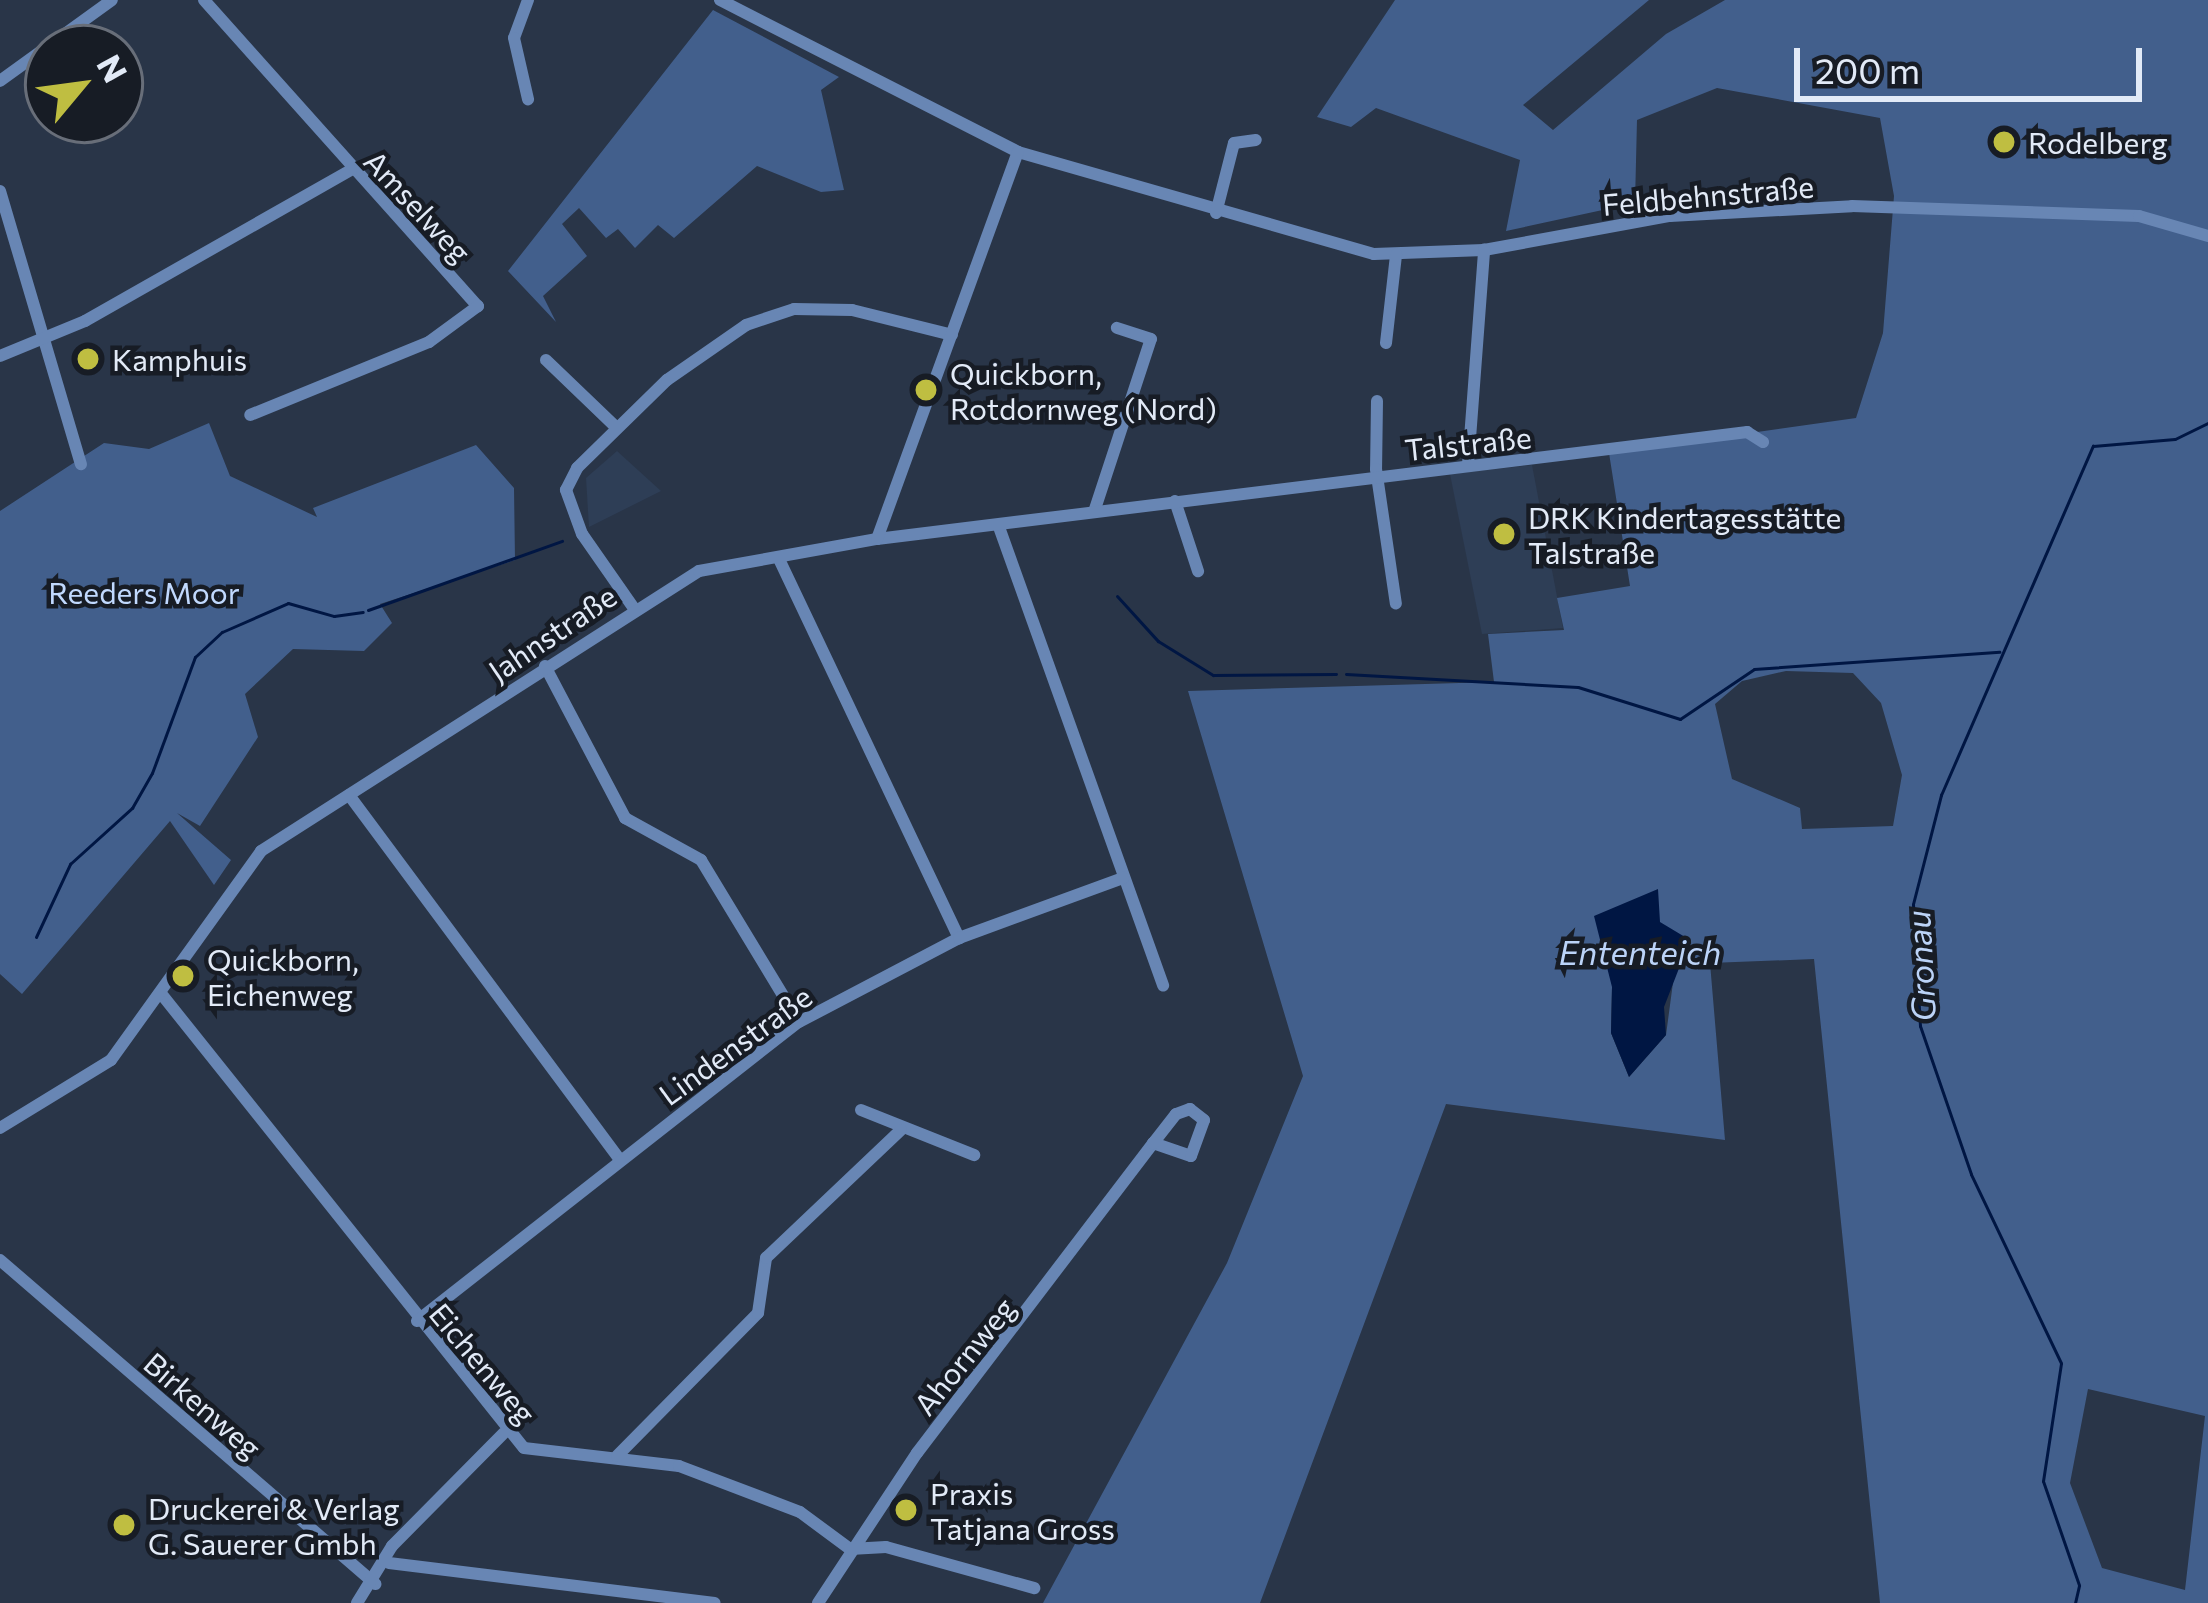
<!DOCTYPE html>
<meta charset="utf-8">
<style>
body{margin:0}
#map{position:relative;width:2208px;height:1603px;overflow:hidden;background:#293548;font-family:Commissioner,sans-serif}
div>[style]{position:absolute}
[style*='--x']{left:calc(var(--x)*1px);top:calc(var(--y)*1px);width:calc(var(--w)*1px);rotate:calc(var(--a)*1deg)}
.built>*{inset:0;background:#2e3e56}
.green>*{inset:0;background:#425f8c}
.water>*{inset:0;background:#001643}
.stream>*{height:3px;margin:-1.5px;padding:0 1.5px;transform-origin:1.5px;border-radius:1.5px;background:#001643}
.minor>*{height:12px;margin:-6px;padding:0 6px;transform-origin:6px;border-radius:6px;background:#6886b4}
.dots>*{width:33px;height:33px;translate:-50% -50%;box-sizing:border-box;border:6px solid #171c25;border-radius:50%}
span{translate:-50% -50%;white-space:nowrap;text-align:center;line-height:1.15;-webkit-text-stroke:9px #171c25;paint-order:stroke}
.poi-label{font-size:30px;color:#e2eaf7}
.left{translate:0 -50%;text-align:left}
.street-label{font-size:30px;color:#e2eaf7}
.park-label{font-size:30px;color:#c1d9fe}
.water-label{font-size:33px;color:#bbd3f8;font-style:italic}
.north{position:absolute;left:24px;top:24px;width:120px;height:120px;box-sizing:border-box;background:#171c25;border:3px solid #686e79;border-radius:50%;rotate:61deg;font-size:33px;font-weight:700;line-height:48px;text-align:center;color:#e2eaf7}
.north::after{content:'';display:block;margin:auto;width:42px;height:54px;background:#bfbe41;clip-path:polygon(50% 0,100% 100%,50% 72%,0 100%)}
.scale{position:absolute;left:1794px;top:48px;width:348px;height:54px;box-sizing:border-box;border:6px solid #e2eaf7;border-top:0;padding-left:15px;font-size:36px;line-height:42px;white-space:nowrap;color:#e2eaf7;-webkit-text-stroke:9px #171c25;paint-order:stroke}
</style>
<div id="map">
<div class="built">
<div style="clip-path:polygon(617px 451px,661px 491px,589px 527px,586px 478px)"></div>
<div style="clip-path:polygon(1532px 465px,1563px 628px,1482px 634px,1450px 474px)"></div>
</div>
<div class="green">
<div style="clip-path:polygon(evenodd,1395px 0,1649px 0,1523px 105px,1553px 130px,1666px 34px,1725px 0,2208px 0,2208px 1603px,1880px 1603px,1814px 959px,1710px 963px,1725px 1140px,1446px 1104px,1260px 1603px,1043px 1603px,1227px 1263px,1303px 1076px,1188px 691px,1494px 682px,1488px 634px,1564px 630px,1557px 598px,1630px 586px,1609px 453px,1856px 418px,1883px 333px,1894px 196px,1880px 118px,1717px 88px,1637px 120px,1635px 203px,1506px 231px,1520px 160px,1376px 108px,1351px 127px,1317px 117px,1395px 0,1786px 671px,1853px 673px,1881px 703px,1902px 775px,1893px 826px,1802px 829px,1800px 808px,1732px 779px,1715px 704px,1742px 681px,1786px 671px,1395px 0,1676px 960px,1666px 1035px,1629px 1077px,1611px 1033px,1612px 987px,1676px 960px,1395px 0,2088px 1389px,2205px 1416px,2185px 1590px,2102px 1568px,2070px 1483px,2088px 1389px)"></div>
<div style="clip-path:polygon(713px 10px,839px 77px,821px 90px,844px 190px,821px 192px,757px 166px,674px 238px,658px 225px,635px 248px,618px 229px,606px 238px,579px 208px,562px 224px,587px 256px,543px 296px,556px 322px,508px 271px)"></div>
<div style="clip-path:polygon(209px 423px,230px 476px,317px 517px,313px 508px,476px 445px,514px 488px,515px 560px,380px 604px,392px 623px,364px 651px,293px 649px,245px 694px,258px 737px,200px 826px,177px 813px,231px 860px,214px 885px,170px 821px,22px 994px,0 974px,0 511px,104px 443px,149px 449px)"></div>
</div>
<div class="water">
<div style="clip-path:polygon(1658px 889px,1660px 922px,1690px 940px,1664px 1007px,1666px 1035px,1629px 1077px,1611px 1033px,1612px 987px,1594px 916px)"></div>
</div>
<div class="stream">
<div style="--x:1117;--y:596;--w:61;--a:47.7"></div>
<div style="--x:1158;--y:641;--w:65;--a:31.7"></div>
<div style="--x:1213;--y:675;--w:123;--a:-0.5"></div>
<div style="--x:368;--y:610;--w:206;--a:-19.6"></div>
<div style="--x:1346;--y:674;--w:232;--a:3.2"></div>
<div style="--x:1578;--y:687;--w:107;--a:17.4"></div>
<div style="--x:1680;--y:719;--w:89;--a:-34"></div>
<div style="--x:1754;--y:669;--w:246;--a:-4"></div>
<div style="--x:36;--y:937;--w:81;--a:-65"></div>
<div style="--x:70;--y:864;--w:84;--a:-42.1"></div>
<div style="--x:132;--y:808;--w:40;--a:-60.3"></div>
<div style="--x:152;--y:773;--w:124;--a:-69.7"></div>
<div style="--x:195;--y:657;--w:37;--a:-43"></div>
<div style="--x:222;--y:632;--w:72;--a:-23.7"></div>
<div style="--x:288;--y:603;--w:48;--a:15.8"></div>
<div style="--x:334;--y:616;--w:29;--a:-8"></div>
<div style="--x:2075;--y:1603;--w:18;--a:-77"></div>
<div style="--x:2079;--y:1585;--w:110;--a:-109.1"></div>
<div style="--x:2043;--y:1481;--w:119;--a:-81.3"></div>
<div style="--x:2061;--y:1363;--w:209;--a:-115.5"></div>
<div style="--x:1971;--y:1174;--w:157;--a:-109"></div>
<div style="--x:1920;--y:1026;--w:122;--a:-93.3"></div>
<div style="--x:1913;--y:904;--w:113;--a:-75.6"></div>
<div style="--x:1941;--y:795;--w:381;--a:-66.5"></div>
<div style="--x:2093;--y:446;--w:82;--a:-4.9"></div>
<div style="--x:2175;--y:439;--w:37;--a:-26"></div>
</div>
<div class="minor">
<div style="--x:204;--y:0;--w:411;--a:48.2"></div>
<div style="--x:478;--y:306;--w:61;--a:143.7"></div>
<div style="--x:429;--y:342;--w:193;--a:157.8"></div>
<div style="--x:528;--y:0;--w:40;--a:110.2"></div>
<div style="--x:514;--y:38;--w:63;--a:77.1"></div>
<div style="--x:720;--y:0;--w:335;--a:27"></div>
<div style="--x:1018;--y:152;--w:370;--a:16"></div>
<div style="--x:1374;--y:254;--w:110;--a:-2.1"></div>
<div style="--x:1484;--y:250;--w:189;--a:-10.4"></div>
<div style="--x:1670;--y:216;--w:182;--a:-3.1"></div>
<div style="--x:1852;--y:206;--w:287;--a:2"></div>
<div style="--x:2139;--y:216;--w:72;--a:16.2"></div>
<div style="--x:0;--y:81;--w:138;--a:-35.9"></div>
<div style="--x:0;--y:191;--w:285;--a:73.5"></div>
<div style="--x:1216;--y:213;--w:72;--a:-75.6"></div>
<div style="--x:1234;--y:143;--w:22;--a:-8"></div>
<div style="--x:1386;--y:343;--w:89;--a:-83.5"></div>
<div style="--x:0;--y:356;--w:92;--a:-22.4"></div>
<div style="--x:85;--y:321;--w:306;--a:-29.6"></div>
<div style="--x:546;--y:360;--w:98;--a:43.8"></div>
<div style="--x:1377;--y:401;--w:68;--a:90.8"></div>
<div style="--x:1376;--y:469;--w:136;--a:81.6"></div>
<div style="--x:1468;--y:465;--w:216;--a:-85.7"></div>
<div style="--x:1175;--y:501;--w:74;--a:71.8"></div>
<div style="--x:1094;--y:512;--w:182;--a:-71.8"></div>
<div style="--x:1151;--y:339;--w:36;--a:-162"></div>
<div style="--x:999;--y:527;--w:487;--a:70.3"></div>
<div style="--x:877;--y:539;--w:877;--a:-7.01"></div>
<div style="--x:1747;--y:432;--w:19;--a:32"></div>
<div style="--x:779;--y:559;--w:420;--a:64.6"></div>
<div style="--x:633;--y:607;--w:89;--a:-124.9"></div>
<div style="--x:582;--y:534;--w:47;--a:-110"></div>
<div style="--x:566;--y:490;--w:25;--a:-63"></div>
<div style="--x:577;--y:468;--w:126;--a:-44.4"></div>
<div style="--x:667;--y:380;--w:96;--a:-34.8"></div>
<div style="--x:746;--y:325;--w:51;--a:-18.4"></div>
<div style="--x:794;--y:309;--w:58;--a:1"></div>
<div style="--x:852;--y:310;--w:103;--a:14"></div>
<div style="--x:545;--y:666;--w:172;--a:62.2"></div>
<div style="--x:625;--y:818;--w:87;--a:28.9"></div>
<div style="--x:701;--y:860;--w:189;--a:58.8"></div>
<div style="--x:349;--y:795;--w:455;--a:53.4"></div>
<div style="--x:163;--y:996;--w:578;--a:51.39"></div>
<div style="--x:524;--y:1448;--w:156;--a:6.6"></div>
<div style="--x:679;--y:1466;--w:129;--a:20.8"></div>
<div style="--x:800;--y:1512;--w:62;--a:36.5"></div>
<div style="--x:850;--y:1549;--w:36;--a:-3"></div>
<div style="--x:886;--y:1547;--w:154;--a:15.5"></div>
<div style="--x:861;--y:1110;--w:122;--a:21.7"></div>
<div style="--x:0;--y:1128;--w:130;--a:-31.5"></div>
<div style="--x:111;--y:1060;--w:257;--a:-54.3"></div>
<div style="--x:261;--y:851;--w:520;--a:-32.59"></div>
<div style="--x:699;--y:571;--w:181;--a:-10.2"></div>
<div style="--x:877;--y:539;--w:412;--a:-70"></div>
<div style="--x:0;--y:1260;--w:496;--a:40.8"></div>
<div style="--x:417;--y:1321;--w:485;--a:-38.1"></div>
<div style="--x:799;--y:1022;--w:181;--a:-27.7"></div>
<div style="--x:959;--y:938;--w:175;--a:-20.1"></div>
<div style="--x:617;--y:1456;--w:201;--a:-45.4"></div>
<div style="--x:758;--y:1313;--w:56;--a:-81.7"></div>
<div style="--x:766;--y:1258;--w:186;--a:-43.5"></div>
<div style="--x:389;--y:1563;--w:328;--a:7"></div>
<div style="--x:357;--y:1603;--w:67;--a:-58.4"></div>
<div style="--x:392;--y:1546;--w:159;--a:-45.3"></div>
<div style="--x:818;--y:1603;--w:180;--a:-56.6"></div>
<div style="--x:917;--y:1453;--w:390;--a:-52.7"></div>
<div style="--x:1153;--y:1143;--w:40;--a:18.9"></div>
<div style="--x:1191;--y:1156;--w:38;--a:-70"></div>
<div style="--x:1204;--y:1120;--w:18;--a:-142"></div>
<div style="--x:1190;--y:1109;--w:15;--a:160"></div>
<div style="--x:1176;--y:1114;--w:37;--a:128"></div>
</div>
<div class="dots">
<div style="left:2004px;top:142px;background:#bfbe41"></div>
<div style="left:88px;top:359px;background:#bfbe41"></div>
<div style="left:926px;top:390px;background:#bfbe41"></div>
<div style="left:1504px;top:534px;background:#bfbe41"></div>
<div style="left:183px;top:976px;background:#bfbe41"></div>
<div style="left:906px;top:1510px;background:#bfbe41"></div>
<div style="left:124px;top:1525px;background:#bfbe41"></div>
</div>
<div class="poi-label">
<span class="left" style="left:2028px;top:142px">Rodelberg</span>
<span class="left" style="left:112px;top:359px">Kamphuis</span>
<span class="left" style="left:950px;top:390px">Quickborn,<br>Rotdornweg (Nord)</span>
<span class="left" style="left:1528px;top:534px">DRK Kindertagesstätte<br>Talstraße</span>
<span class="left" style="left:207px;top:976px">Quickborn,<br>Eichenweg</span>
<span class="left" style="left:930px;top:1510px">Praxis<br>Tatjana Gross</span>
<span class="left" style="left:148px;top:1525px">Druckerei &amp; Verlag<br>G. Sauerer Gmbh</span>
</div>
<div class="street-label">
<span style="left:1708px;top:195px;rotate:-5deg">Feldbehnstraße</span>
<span style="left:418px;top:206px;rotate:47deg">Amselweg</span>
<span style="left:1468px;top:443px;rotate:-6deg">Talstraße</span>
<span style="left:552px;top:633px;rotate:-34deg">Jahnstraße</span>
<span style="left:735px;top:1045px;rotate:-36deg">Lindenstraße</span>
<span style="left:964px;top:1356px;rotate:-51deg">Ahornweg</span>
<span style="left:483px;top:1363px;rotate:50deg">Eichenweg</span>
<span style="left:203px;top:1405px;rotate:41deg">Birkenweg</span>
</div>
<div class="park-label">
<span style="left:144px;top:592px">Reeders Moor</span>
</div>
<div class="water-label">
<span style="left:1640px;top:952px">Ententeich</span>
<span style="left:1920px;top:966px;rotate:-93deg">Gronau</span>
</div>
<div class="north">N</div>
<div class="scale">200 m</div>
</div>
